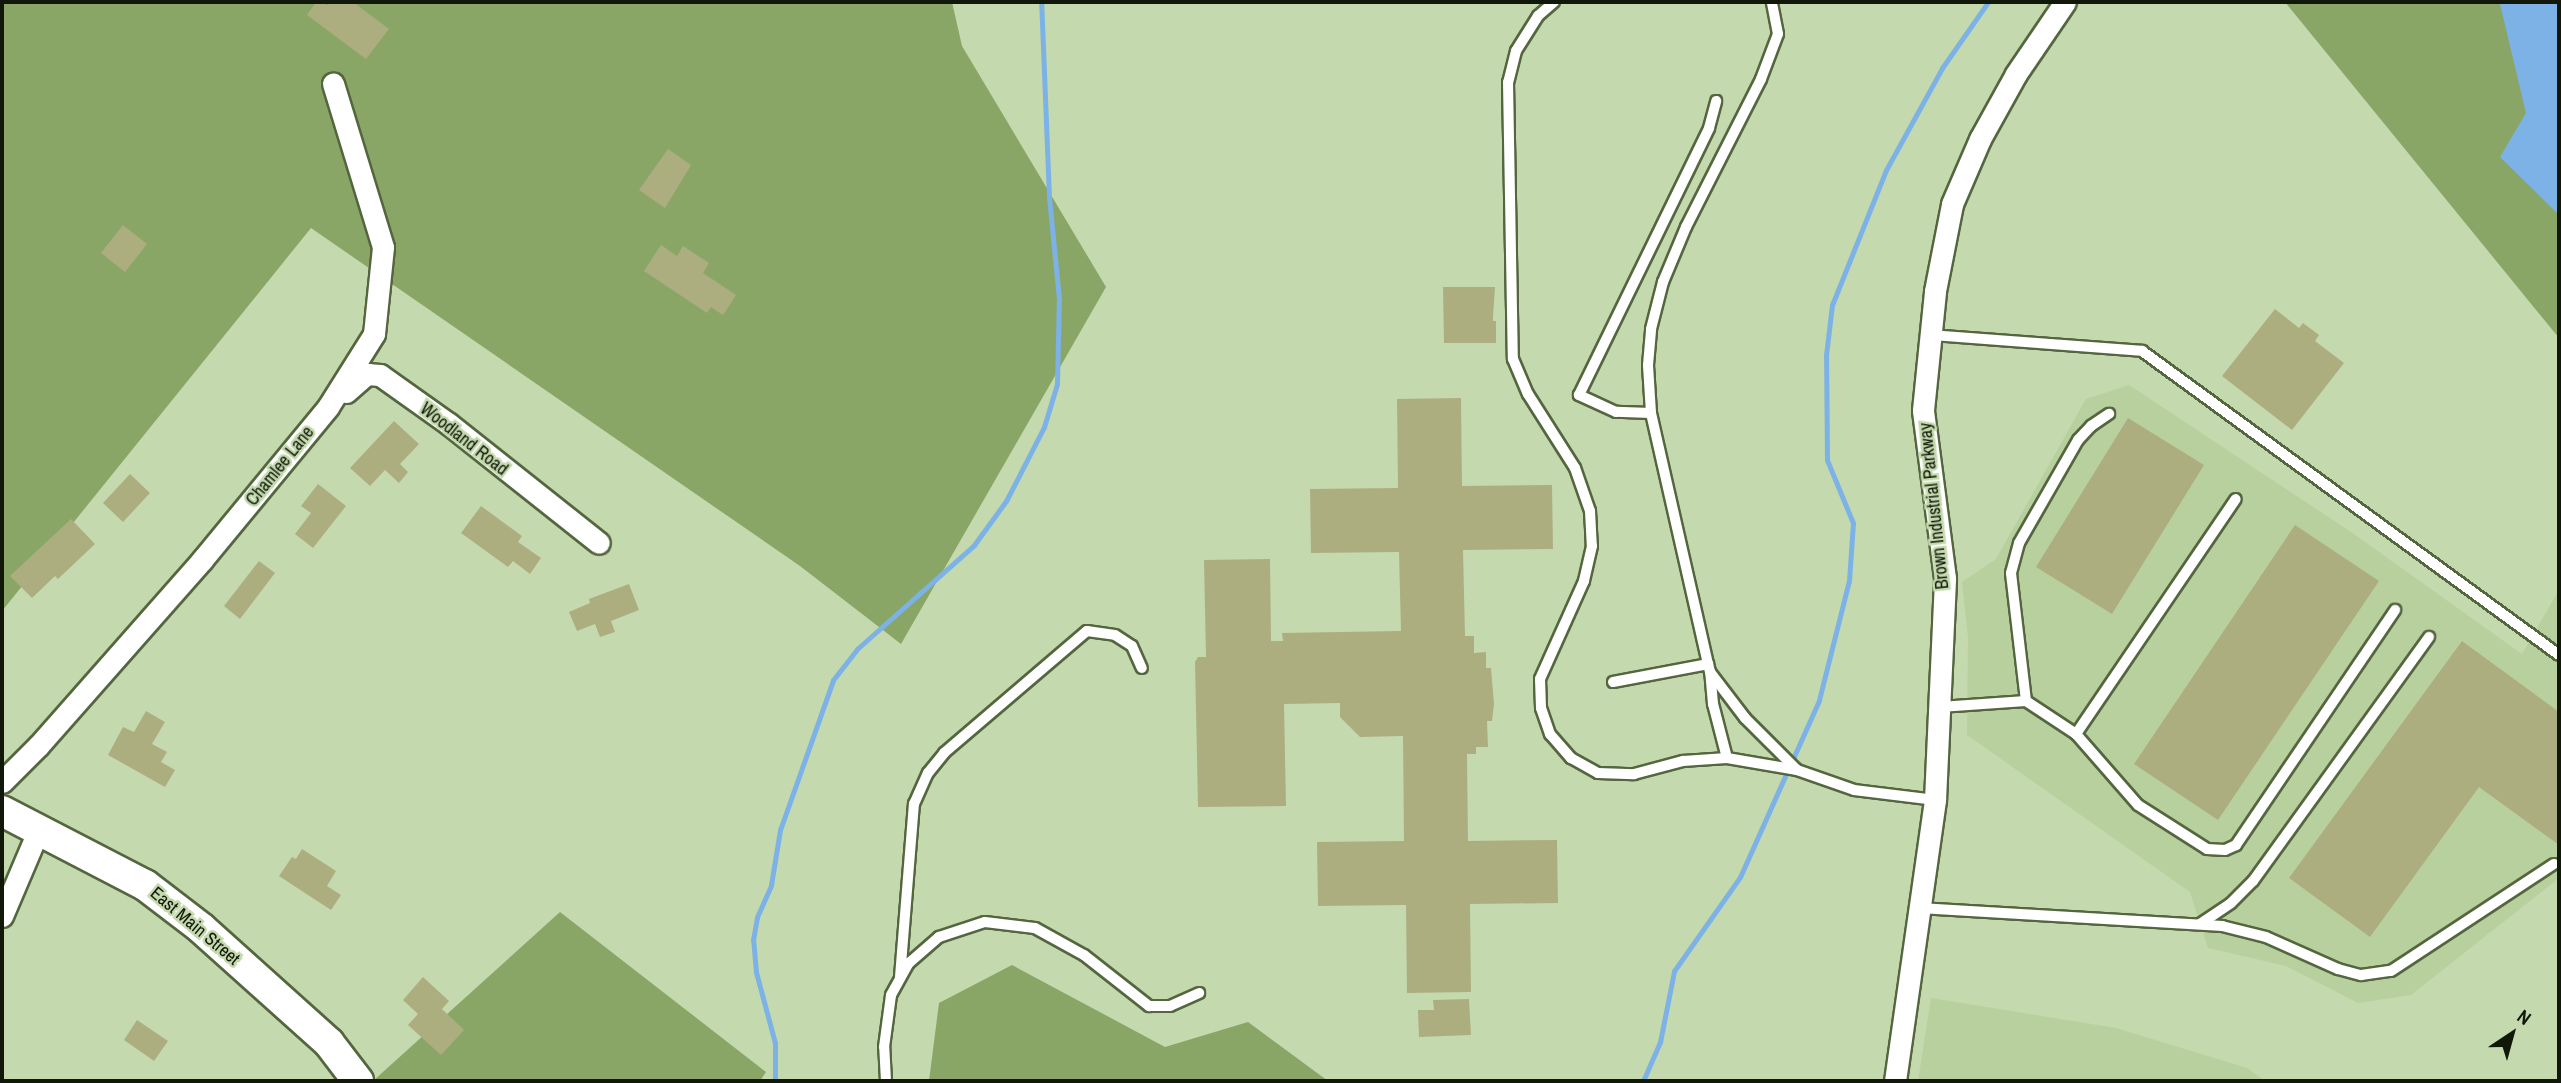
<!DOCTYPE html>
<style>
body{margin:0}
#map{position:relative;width:2561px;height:1083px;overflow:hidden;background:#c4d9ae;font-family:"Archivo Narrow",sans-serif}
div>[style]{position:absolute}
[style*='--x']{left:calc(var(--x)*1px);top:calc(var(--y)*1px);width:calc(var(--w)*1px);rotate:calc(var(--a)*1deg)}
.built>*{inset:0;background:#b8d09e}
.forest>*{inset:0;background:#89a666}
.water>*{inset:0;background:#7db2e6}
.stream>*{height:5px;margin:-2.5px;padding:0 2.5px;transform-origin:2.5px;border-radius:2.5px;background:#7db2e6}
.building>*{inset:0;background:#adae80}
.roads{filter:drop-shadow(2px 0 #54663f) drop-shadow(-2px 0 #54663f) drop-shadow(0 2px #54663f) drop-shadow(0 -2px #54663f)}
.lane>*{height:10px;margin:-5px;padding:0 5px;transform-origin:5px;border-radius:5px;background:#fff}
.street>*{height:21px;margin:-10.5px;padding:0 10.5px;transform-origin:10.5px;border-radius:10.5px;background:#fff}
.secondary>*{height:30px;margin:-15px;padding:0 15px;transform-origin:15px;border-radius:15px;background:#fff}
span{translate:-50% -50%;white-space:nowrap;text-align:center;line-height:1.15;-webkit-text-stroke:5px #c4d9ae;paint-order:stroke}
.street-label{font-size:18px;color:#111809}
.frame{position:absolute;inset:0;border:4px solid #111809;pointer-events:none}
.north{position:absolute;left:2477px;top:999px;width:70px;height:70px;-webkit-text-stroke:5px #c4d9ae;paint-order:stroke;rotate:36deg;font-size:19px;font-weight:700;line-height:28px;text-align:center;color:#111809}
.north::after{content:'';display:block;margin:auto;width:24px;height:32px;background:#111809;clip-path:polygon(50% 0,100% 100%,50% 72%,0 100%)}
</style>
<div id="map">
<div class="built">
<div style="clip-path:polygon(2129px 385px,2351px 532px,2522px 654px,2559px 590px,2559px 878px,2411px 995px,2358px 1003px,2286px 966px,2208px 948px,2190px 892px,1967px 735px,1968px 637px,1962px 582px,1996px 559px,2086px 399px)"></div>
<div style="clip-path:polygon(1931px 998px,2116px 1028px,2247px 1068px,2265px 1081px,1918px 1081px)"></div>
</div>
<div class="forest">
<div style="clip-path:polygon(2px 2px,952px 2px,962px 46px,1106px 287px,901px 644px,800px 566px,311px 228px,2px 611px)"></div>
<div style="clip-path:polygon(2285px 2px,2559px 2px,2559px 338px)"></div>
<div style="clip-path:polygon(560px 912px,766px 1072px,760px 1081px,373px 1081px)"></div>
<div style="clip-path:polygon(1012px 965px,1165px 1047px,1248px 1022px,1328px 1081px,929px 1081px,939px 1003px)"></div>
</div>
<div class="water">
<div style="clip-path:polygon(2504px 2px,2559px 2px,2559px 215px,2500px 157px,2526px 113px,2500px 4px)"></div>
</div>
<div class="stream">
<div style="--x:775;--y:1081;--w:38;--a:-90"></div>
<div style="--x:775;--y:1043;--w:73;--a:-105"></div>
<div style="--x:756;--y:972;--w:32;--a:-95"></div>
<div style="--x:753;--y:940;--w:23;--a:-80"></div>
<div style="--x:757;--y:917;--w:35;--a:-66"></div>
<div style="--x:771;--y:885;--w:56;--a:-80.7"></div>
<div style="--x:780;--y:830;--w:159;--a:-70.5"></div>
<div style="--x:833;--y:680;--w:39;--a:-52"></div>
<div style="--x:857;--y:649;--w:157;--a:-41.6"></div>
<div style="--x:974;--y:545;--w:54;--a:-54"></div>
<div style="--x:1006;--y:501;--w:83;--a:-62.8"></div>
<div style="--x:1044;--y:427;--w:45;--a:-73.2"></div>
<div style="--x:1057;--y:384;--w:85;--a:-88.7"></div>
<div style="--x:1059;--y:299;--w:102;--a:-95.6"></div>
<div style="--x:1049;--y:197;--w:195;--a:-92.3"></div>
<div style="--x:1643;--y:1081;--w:43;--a:-66.4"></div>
<div style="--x:1660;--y:1042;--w:72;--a:-78.8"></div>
<div style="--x:1674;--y:971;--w:115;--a:-54.9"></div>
<div style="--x:1740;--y:877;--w:194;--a:-65.9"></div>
<div style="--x:1819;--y:700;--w:123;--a:-75.9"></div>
<div style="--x:1849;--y:581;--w:58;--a:-86.1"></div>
<div style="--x:1853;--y:523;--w:68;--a:-112.4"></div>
<div style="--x:1827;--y:460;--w:105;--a:-90.5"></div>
<div style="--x:1826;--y:355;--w:50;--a:-83.2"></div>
<div style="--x:1832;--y:305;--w:145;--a:-68.2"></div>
<div style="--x:1886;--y:170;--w:116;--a:-61.2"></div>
<div style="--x:1942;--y:68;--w:80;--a:-55.1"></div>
</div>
<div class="building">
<div style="clip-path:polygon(316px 2px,328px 5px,330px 2px,353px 2px,389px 29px,366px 59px,307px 15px)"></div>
<div style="clip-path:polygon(668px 149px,691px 165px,665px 208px,639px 190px)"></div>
<div style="clip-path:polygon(123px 225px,147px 244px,125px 272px,101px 253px)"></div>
<div style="clip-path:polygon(661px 245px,677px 256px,683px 246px,709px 263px,703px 273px,736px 295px,723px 315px,711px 307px,707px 313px,644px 271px)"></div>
<div style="clip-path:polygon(1443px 287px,1495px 287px,1493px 317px,1493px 321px,1496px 321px,1496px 343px,1444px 343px)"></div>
<div style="clip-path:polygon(2275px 309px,2299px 328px,2303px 323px,2319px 335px,2315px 341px,2344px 363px,2292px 430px,2222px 376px)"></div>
<div style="clip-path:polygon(1461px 398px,1462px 486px,1552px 485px,1553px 549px,1463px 550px,1465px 636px,1474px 636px,1474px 653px,1486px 652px,1486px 668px,1491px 668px,1494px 704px,1492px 721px,1487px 721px,1488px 747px,1476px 747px,1476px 754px,1467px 754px,1468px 841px,1557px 840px,1558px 903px,1470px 904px,1471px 992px,1407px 993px,1406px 905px,1318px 906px,1317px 842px,1404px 841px,1403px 736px,1360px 737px,1340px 717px,1340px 703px,1284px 704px,1286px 806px,1198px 807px,1195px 662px,1198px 657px,1206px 657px,1204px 560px,1270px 559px,1271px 641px,1283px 641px,1282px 633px,1401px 631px,1399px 552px,1311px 553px,1310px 489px,1398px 488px,1397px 399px)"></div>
<div style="clip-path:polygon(2128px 418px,2204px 465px,2112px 614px,2036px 567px)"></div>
<div style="clip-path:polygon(394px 421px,419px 444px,400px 464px,408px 472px,399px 483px,385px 470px,370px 486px,350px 468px)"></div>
<div style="clip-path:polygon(130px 474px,150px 493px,123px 522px,103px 503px)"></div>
<div style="clip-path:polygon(318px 484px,346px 506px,313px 548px,295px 534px,311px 513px,301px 506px)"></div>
<div style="clip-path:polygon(481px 506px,522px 536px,518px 542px,541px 558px,530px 574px,513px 561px,508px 567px,461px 533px)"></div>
<div style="clip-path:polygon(71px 519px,95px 544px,58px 579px,55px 576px,32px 598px,10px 576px)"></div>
<div style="clip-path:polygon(2295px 525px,2379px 581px,2218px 820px,2134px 764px)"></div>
<div style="clip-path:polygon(259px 561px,275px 573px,240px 619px,224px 606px)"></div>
<div style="clip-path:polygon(629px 584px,639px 610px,611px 621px,615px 632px,600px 637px,595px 624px,577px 631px,569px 612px,590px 603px,589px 599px)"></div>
<div style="clip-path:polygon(2462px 641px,2559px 712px,2559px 845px,2479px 787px,2370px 937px,2289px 878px)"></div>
<div style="clip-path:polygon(146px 711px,165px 722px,152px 744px,167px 752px,161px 762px,175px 770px,165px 787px,108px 755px,123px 727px,134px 732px)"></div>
<div style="clip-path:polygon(302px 849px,336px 871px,327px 886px,341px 895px,331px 910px,279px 876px,292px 857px,296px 859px)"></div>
<div style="clip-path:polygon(423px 977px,449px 1001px,442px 1009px,464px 1030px,441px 1055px,408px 1025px,418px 1014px,403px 1000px)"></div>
<div style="clip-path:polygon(1469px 999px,1471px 1035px,1419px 1037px,1418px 1010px,1434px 1010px,1433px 1000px)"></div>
<div style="clip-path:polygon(137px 1020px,168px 1041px,154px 1061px,124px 1040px)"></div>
</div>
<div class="roads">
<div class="lane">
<div style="--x:1554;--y:2;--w:21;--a:139"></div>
<div style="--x:1538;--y:16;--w:41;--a:122.2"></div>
<div style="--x:1516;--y:51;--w:32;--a:104"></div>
<div style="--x:1508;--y:82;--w:277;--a:89"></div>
<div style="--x:1513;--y:359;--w:38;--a:67"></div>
<div style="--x:1528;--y:394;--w:88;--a:57.6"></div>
<div style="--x:1575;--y:468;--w:46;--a:70.8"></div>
<div style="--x:1590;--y:511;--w:35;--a:87"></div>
<div style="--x:1592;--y:546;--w:36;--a:103"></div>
<div style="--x:1584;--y:581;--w:107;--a:114.2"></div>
<div style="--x:1540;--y:679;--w:29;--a:88"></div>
<div style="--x:1541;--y:708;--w:28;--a:71"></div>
<div style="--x:1550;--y:734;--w:32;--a:49"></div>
<div style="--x:1571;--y:758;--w:31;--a:29"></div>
<div style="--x:1598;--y:773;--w:36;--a:2"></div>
<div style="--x:1634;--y:774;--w:51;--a:-14.9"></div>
<div style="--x:1683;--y:761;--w:44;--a:-3.9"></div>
<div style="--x:1931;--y:335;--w:212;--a:4.3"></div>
<div style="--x:2142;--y:351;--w:516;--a:36.09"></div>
<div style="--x:1651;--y:413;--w:48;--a:-93.6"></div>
<div style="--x:1648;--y:365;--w:36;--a:-85"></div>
<div style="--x:1651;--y:329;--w:49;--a:-75.7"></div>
<div style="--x:1663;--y:282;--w:60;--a:-67.3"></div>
<div style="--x:1686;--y:227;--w:166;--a:-63.1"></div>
<div style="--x:1761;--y:79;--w:48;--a:-69.3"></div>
<div style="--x:1778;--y:34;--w:33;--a:-101"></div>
<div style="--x:1708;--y:664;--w:257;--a:-102.8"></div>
<div style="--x:1651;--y:413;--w:35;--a:-178"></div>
<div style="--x:1616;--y:412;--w:41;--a:-155.3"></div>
<div style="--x:1579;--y:395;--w:297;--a:-64"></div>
<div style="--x:1709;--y:128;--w:28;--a:-75"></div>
<div style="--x:1613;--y:682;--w:97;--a:-10.7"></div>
<div style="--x:1708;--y:664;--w:8;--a:76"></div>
<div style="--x:1710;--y:672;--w:58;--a:52.7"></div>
<div style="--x:1745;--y:718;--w:74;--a:45"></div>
<div style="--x:1797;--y:770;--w:71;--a:-170.3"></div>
<div style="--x:1727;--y:758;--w:56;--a:-104.5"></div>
<div style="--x:1713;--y:704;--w:32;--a:-95"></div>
<div style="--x:2026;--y:701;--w:60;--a:33.4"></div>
<div style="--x:2076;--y:734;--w:94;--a:48.9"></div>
<div style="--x:2138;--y:805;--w:82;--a:32.5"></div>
<div style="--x:2207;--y:849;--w:18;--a:3"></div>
<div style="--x:2225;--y:850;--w:12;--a:-24"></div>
<div style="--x:2236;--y:845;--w:284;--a:-55.9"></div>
<div style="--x:1940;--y:707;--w:86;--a:-4"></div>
<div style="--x:2026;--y:701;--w:129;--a:-96.7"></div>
<div style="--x:2011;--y:573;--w:31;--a:-75"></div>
<div style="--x:2019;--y:543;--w:119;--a:-60.2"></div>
<div style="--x:2078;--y:440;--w:19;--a:-47"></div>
<div style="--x:2091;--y:426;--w:22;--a:-34"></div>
<div style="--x:2076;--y:734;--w:284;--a:-55.8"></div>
<div style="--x:1797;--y:770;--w:60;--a:19.3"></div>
<div style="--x:1854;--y:790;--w:82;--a:7"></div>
<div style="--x:1919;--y:908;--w:304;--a:3.4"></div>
<div style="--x:2222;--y:926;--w:45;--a:14"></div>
<div style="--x:2266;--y:937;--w:79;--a:24"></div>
<div style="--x:2338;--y:969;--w:24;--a:15"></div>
<div style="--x:2361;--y:975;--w:30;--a:-8"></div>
<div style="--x:2391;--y:971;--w:195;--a:-33.3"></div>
<div style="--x:2200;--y:924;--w:37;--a:-34"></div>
<div style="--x:2231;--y:903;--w:31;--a:-45"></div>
<div style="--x:2253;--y:881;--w:301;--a:-54.2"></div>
<div style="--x:900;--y:977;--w:174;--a:-85.4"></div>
<div style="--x:914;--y:804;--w:34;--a:-66"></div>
<div style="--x:928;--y:773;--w:26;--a:-51"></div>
<div style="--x:944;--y:753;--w:188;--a:-40.5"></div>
<div style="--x:1087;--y:631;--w:28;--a:8"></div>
<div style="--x:1115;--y:635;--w:20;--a:33"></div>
<div style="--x:1132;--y:646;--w:24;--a:66"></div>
<div style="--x:886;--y:1081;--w:34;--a:-93"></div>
<div style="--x:884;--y:1047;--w:52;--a:-82.3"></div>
<div style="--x:891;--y:995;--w:37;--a:-61"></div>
<div style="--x:909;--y:963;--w:40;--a:-41"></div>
<div style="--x:939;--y:937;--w:48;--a:-18.1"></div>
<div style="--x:985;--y:922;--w:50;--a:6.8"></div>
<div style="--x:1035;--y:928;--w:56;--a:28.9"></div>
<div style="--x:1084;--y:955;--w:83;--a:38.1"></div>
<div style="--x:1149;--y:1006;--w:21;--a:0"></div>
<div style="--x:1170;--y:1006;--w:32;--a:-24"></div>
</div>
<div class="street">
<div style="--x:346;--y:392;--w:28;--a:-41"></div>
<div style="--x:367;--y:374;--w:13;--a:4"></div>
<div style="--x:380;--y:375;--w:85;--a:35.4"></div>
<div style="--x:449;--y:424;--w:191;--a:38.4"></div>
<div style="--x:2;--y:782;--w:52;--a:-45"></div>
<div style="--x:39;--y:745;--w:247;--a:-48.6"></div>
<div style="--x:202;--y:560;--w:198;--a:-50.5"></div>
<div style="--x:328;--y:407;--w:86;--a:-57.8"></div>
<div style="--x:374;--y:334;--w:87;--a:-84.1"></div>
<div style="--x:383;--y:247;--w:171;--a:-107"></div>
<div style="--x:2;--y:916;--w:95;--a:-67"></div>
<div style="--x:1895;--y:1081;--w:284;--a:-81.9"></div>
<div style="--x:1935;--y:800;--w:222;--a:-87.4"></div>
<div style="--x:1945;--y:578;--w:169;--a:-97.5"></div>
<div style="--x:1923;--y:410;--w:120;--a:-84.2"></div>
<div style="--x:1935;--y:291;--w:89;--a:-78.9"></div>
<div style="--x:1952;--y:204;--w:71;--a:-66.7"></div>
<div style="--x:1980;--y:139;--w:74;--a:-61"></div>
<div style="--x:2016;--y:74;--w:87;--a:-55.8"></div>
</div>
<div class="secondary">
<div style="--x:2;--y:811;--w:161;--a:27.4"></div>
<div style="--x:145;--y:885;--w:71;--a:37.5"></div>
<div style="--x:201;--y:928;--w:172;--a:41.9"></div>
<div style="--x:329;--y:1043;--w:48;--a:52.7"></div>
</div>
</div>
<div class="street-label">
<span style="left:464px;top:439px;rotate:38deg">Woodland Road</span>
<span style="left:280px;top:466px;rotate:-51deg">Chamlee Lane</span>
<span style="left:1934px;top:506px;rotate:-96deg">Brown Industrial Parkway</span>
<span style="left:195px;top:926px;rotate:40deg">East Main Street</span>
</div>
<div class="frame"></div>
<div class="north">N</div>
</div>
